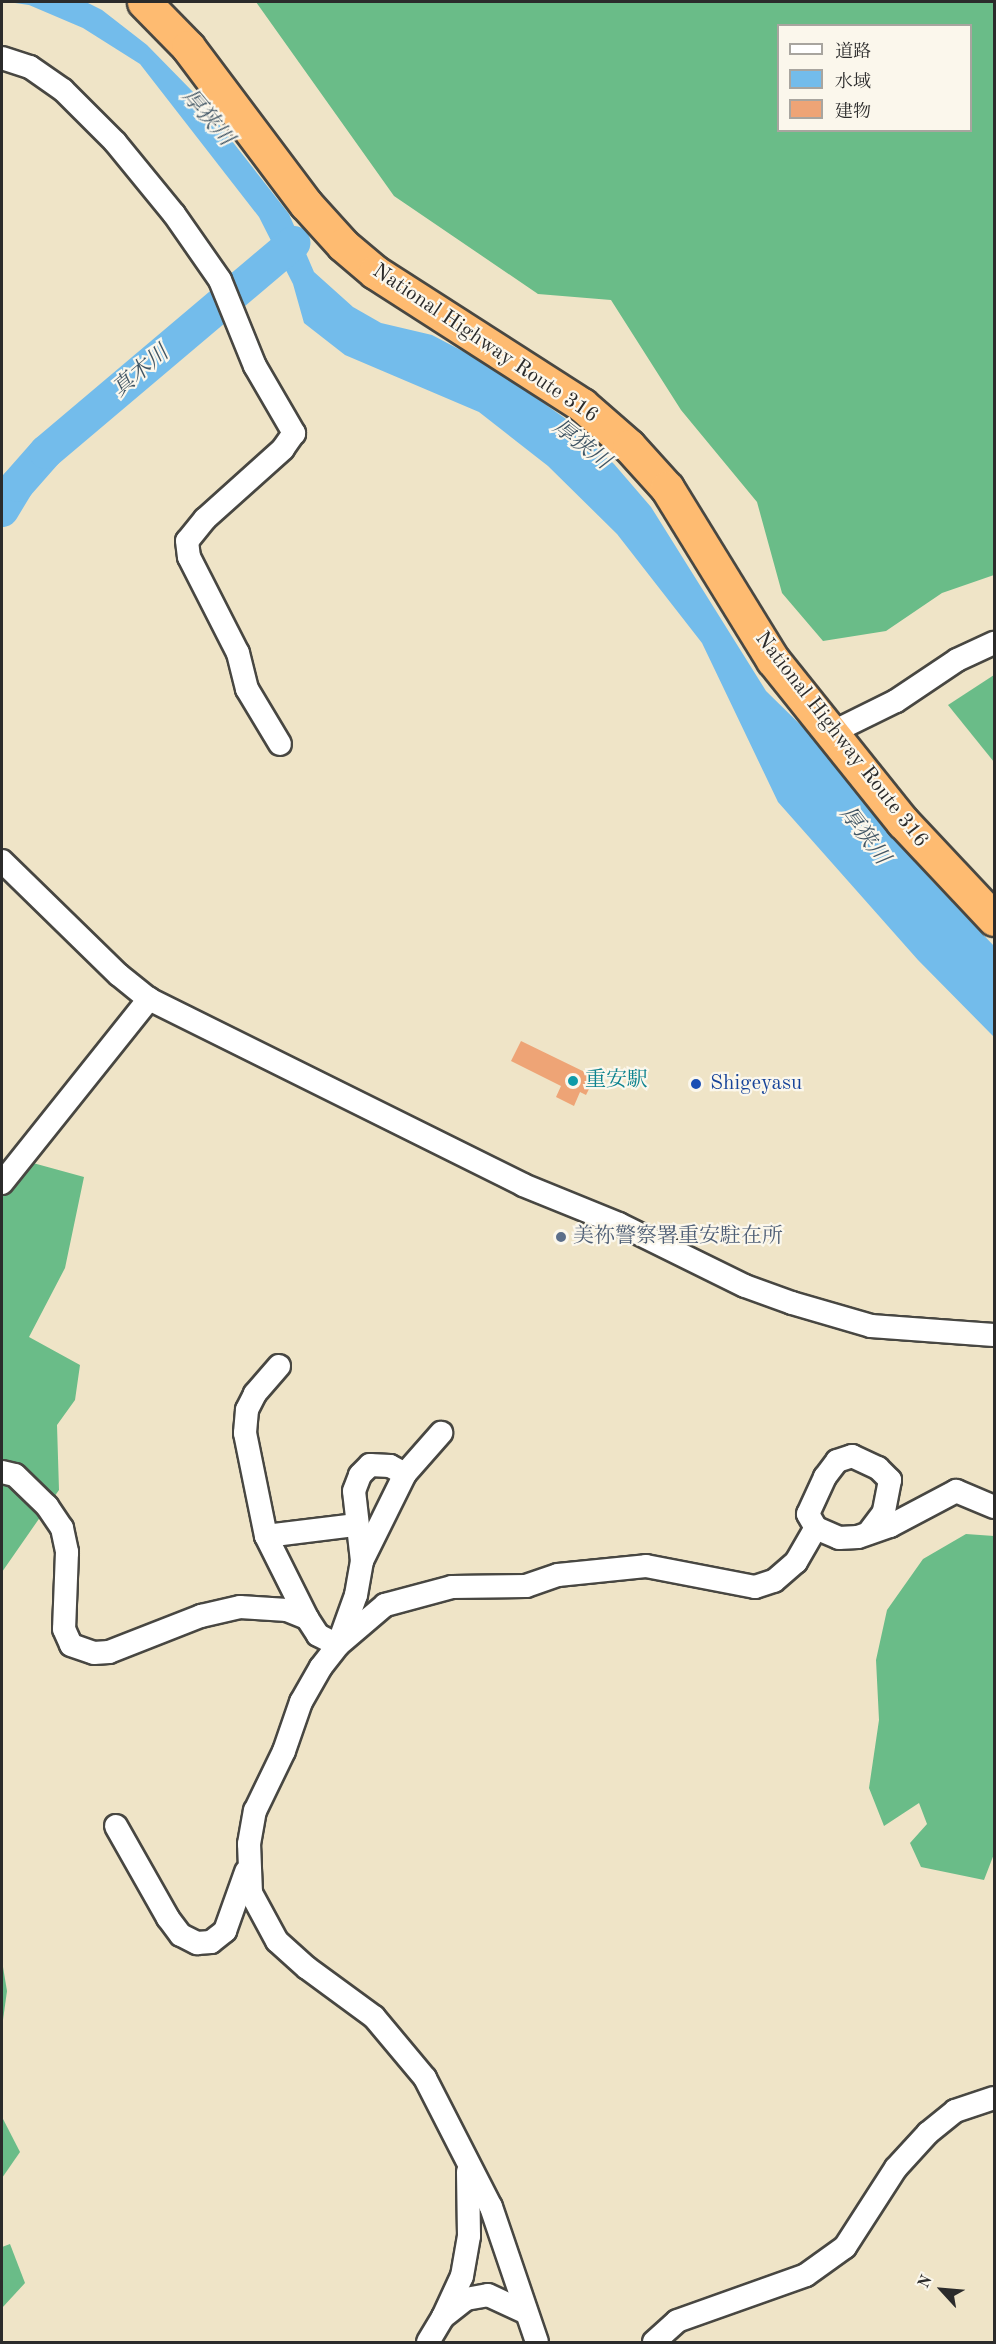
<!DOCTYPE html>
<meta charset="utf-8">
<style>
body{margin:0}
#map{position:relative;width:996px;height:2344px;overflow:hidden;background:#efe4c7;font-family:"Old Standard TT","Noto Serif JP",serif}
div>[style]{position:absolute}
[style*='--x']{left:calc(var(--x)*1px);top:calc(var(--y)*1px);width:calc(var(--w)*1px);rotate:calc(var(--a)*1deg)}
.forest>*{inset:0;background:#6abc88}
.water>*{inset:0;background:#73bceb}
.river>*{height:34px;margin:-17px;padding:0 17px;transform-origin:17px;border-radius:17px;background:#73bceb}
.building>*{inset:0;background:#eea476}
.roads{filter:drop-shadow(2px 0 #484742) drop-shadow(-2px 0 #484742) drop-shadow(0 2px #484742) drop-shadow(0 -2px #484742)}
.minor>*{height:22px;margin:-11px;padding:0 11px;transform-origin:11px;border-radius:11px;background:#fff}
.highway>*{height:33px;margin:-16.5px;padding:0 16.5px;transform-origin:16.5px;border-radius:16.5px;background:#febb71}
.dots>*{width:16px;height:16px;translate:-50% -50%;box-sizing:border-box;border:3px solid #fbf7ec;border-radius:50%}
span{translate:-50% -50%;white-space:nowrap;text-align:center;line-height:1.15;-webkit-text-stroke:4.5px #fbf7ec;paint-order:stroke}
.street-label{font-size:21px;color:#2b2b2b}
.culture-label{font-size:21px;color:#0d838f}
.left{translate:0 -50%;text-align:left}
.transit-label{font-size:21px;color:#164399}
.service-label{font-size:21px;color:#4e5e75}
.water-label{font-size:22px;color:#415665;font-style:italic}
.frame{position:absolute;inset:0;border:3px solid #2b2b2b;pointer-events:none}
.legend{position:absolute;left:777px;top:24px;width:195px;height:108px;box-sizing:border-box;background:#fbf7ec;border:2px solid #a8a59f;margin:0;padding:8px 10px;list-style:none;font-size:18px;color:#2b2b2b}
.legend li{display:flex;align-items:center;gap:12px;height:30px}
.legend b{width:30px;border:2px solid #a8a59f}
.north{position:absolute;left:912px;top:2260px;width:60px;height:60px;-webkit-text-stroke:4px #fbf7ec;paint-order:stroke;rotate:296deg;font-size:16px;font-weight:700;line-height:24px;text-align:center;color:#2b2b2b}
.north::after{content:'';display:block;margin:auto;width:21px;height:27px;background:#2b2b2b;clip-path:polygon(50% 0,100% 100%,50% 72%,0 100%)}
</style>
<div id="map">
<div class="forest">
<div style="clip-path:polygon(evenodd,256px 2px,994px 2px,994px 575px,942px 593px,886px 631px,823px 641px,782px 593px,757px 502px,681px 410px,611px 300px,538px 294px,394px 196px,256px 2px,778px 26px,970px 26px,970px 130px,778px 130px,778px 26px)"></div>
<div style="clip-path:polygon(994px 675px,994px 762px,948px 705px)"></div>
<div style="clip-path:polygon(33px 1163px,84px 1177px,65px 1268px,29px 1337px,80px 1365px,75px 1400px,57px 1425px,59px 1490px,2px 1572px,2px 1197px)"></div>
<div style="clip-path:polygon(966px 1534px,994px 1536px,994px 1854px,984px 1880px,921px 1867px,910px 1843px,927px 1824px,919px 1803px,884px 1826px,869px 1788px,879px 1720px,876px 1660px,887px 1610px,923px 1559px)"></div>
<div style="clip-path:polygon(2px 1961px,7px 1991px,2px 2027px)"></div>
<div style="clip-path:polygon(2px 2117px,20px 2152px,2px 2178px)"></div>
<div style="clip-path:polygon(10px 2244px,25px 2283px,2px 2308px,2px 2247px)"></div>
</div>
<div class="water">
<div style="clip-path:polygon(8px 2px,86px 2px,102px 10px,147px 45px,196px 95px,289px 214px,314px 272px,353px 307px,381px 323px,432px 335px,491px 366px,566px 419px,614px 464px,651px 507px,766px 691px,815px 739px,931px 880px,994px 946px,994px 1037px,918px 960px,778px 802px,702px 643px,617px 534px,548px 466px,479px 412px,345px 355px,304px 323px,293px 284px,259px 217px,140px 64px,83px 28px,29px 5px)"></div>
</div>
<div class="river">
<div style="--x:2;--y:510;--w:29;--a:-59"></div>
<div style="--x:17;--y:485;--w:44;--a:-48.7"></div>
<div style="--x:46;--y:452;--w:324;--a:-40.2"></div>
</div>
<div class="building">
<div style="clip-path:polygon(521px 1041px,595px 1077px,586px 1095px,580px 1092px,574px 1106px,556px 1097px,561px 1086px,511px 1061px)"></div>
</div>
<div class="roads">
<div class="minor">
<div style="--x:2;--y:58;--w:29;--a:18"></div>
<div style="--x:30;--y:67;--w:40;--a:34.9"></div>
<div style="--x:63;--y:90;--w:74;--a:45"></div>
<div style="--x:115;--y:142;--w:93;--a:50.7"></div>
<div style="--x:174;--y:214;--w:80;--a:55.1"></div>
<div style="--x:220;--y:280;--w:93;--a:67.9"></div>
<div style="--x:255;--y:366;--w:78;--a:59.8"></div>
<div style="--x:294;--y:433;--w:19;--a:125"></div>
<div style="--x:283;--y:449;--w:105;--a:138.1"></div>
<div style="--x:205;--y:519;--w:28;--a:129"></div>
<div style="--x:187;--y:541;--w:16;--a:83"></div>
<div style="--x:189;--y:557;--w:108;--a:63"></div>
<div style="--x:238;--y:653;--w:37;--a:76"></div>
<div style="--x:247;--y:689;--w:64;--a:59"></div>
<div style="--x:831;--y:733;--w:72;--a:-26.2"></div>
<div style="--x:896;--y:701;--w:73;--a:-33.9"></div>
<div style="--x:957;--y:660;--w:41;--a:-24.7"></div>
<div style="--x:2;--y:861;--w:163;--a:44.3"></div>
<div style="--x:119;--y:975;--w:38;--a:39"></div>
<div style="--x:149;--y:999;--w:418;--a:26.4"></div>
<div style="--x:523;--y:1185;--w:104;--a:22.1"></div>
<div style="--x:619;--y:1224;--w:140;--a:26.2"></div>
<div style="--x:745;--y:1286;--w:50;--a:19.9"></div>
<div style="--x:792;--y:1303;--w:82;--a:16.2"></div>
<div style="--x:871;--y:1326;--w:123;--a:4.2"></div>
<div style="--x:2;--y:1183;--w:236;--a:-51.4"></div>
<div style="--x:279;--y:1366;--w:37;--a:131"></div>
<div style="--x:255;--y:1394;--w:18;--a:117"></div>
<div style="--x:247;--y:1410;--w:23;--a:95"></div>
<div style="--x:245;--y:1433;--w:105;--a:78.5"></div>
<div style="--x:266;--y:1536;--w:92;--a:63.4"></div>
<div style="--x:2;--y:1472;--w:13;--a:13"></div>
<div style="--x:15;--y:1475;--w:45;--a:44.1"></div>
<div style="--x:47;--y:1506;--w:27;--a:56"></div>
<div style="--x:62;--y:1528;--w:25;--a:78"></div>
<div style="--x:67;--y:1552;--w:77;--a:92.2"></div>
<div style="--x:64;--y:1629;--w:17;--a:66"></div>
<div style="--x:71;--y:1645;--w:24;--a:19"></div>
<div style="--x:94;--y:1653;--w:15;--a:-4"></div>
<div style="--x:109;--y:1652;--w:99;--a:-21.4"></div>
<div style="--x:201;--y:1616;--w:40;--a:-13"></div>
<div style="--x:240;--y:1607;--w:47;--a:3.7"></div>
<div style="--x:287;--y:1610;--w:22;--a:22"></div>
<div style="--x:307;--y:1618;--w:20;--a:57"></div>
<div style="--x:318;--y:1635;--w:22;--a:27"></div>
<div style="--x:338;--y:1645;--w:53;--a:-70.2"></div>
<div style="--x:356;--y:1595;--w:35;--a:-80"></div>
<div style="--x:362;--y:1561;--w:70;--a:-96.5"></div>
<div style="--x:354;--y:1491;--w:17;--a:-69"></div>
<div style="--x:360;--y:1475;--w:14;--a:-45"></div>
<div style="--x:370;--y:1465;--w:20;--a:3"></div>
<div style="--x:390;--y:1466;--w:17;--a:28"></div>
<div style="--x:816;--y:1528;--w:25;--a:23"></div>
<div style="--x:839;--y:1538;--w:19;--a:-3"></div>
<div style="--x:858;--y:1537;--w:34;--a:-19"></div>
<div style="--x:890;--y:1526;--w:75;--a:-27.9"></div>
<div style="--x:956;--y:1491;--w:41;--a:22.8"></div>
<div style="--x:266;--y:1536;--w:91;--a:-7"></div>
<div style="--x:362;--y:1561;--w:97;--a:-63.7"></div>
<div style="--x:405;--y:1474;--w:55;--a:-48.7"></div>
<div style="--x:116;--y:1826;--w:106;--a:60.5"></div>
<div style="--x:168;--y:1918;--w:21;--a:53"></div>
<div style="--x:181;--y:1935;--w:18;--a:27"></div>
<div style="--x:197;--y:1943;--w:14;--a:-4"></div>
<div style="--x:211;--y:1942;--w:18;--a:-38"></div>
<div style="--x:225;--y:1931;--w:63;--a:-70.4"></div>
<div style="--x:468;--y:2172;--w:64;--a:89.1"></div>
<div style="--x:469;--y:2236;--w:41;--a:99.9"></div>
<div style="--x:462;--y:2276;--w:45;--a:114.9"></div>
<div style="--x:443;--y:2317;--w:29;--a:-38"></div>
<div style="--x:466;--y:2299;--w:22;--a:-10"></div>
<div style="--x:488;--y:2295;--w:40;--a:25"></div>
<div style="--x:428;--y:2342;--w:29;--a:-59"></div>
<div style="--x:537;--y:2342;--w:143;--a:-108.8"></div>
<div style="--x:491;--y:2207;--w:145;--a:-117.1"></div>
<div style="--x:425;--y:2078;--w:80;--a:-129.9"></div>
<div style="--x:374;--y:2017;--w:83;--a:-143.8"></div>
<div style="--x:307;--y:1968;--w:40;--a:-138"></div>
<div style="--x:277;--y:1941;--w:55;--a:-118.4"></div>
<div style="--x:251;--y:1893;--w:49;--a:-92.3"></div>
<div style="--x:249;--y:1844;--w:34;--a:-80"></div>
<div style="--x:255;--y:1811;--w:67;--a:-64.2"></div>
<div style="--x:284;--y:1751;--w:52;--a:-70.9"></div>
<div style="--x:301;--y:1702;--w:40;--a:-60.3"></div>
<div style="--x:321;--y:1667;--w:28;--a:-52"></div>
<div style="--x:338;--y:1645;--w:62;--a:-40.4"></div>
<div style="--x:385;--y:1605;--w:69;--a:-15"></div>
<div style="--x:452;--y:1587;--w:74;--a:-0.8"></div>
<div style="--x:526;--y:1586;--w:34;--a:-19"></div>
<div style="--x:558;--y:1575;--w:88;--a:-5.8"></div>
<div style="--x:646;--y:1566;--w:111;--a:10.9"></div>
<div style="--x:755;--y:1587;--w:20;--a:-18"></div>
<div style="--x:774;--y:1581;--w:29;--a:-41"></div>
<div style="--x:796;--y:1562;--w:39;--a:-60"></div>
<div style="--x:816;--y:1528;--w:16;--a:-120"></div>
<div style="--x:808;--y:1514;--w:41;--a:-65.3"></div>
<div style="--x:825;--y:1477;--w:20;--a:-53"></div>
<div style="--x:837;--y:1461;--w:16;--a:-18"></div>
<div style="--x:852;--y:1456;--w:29;--a:25"></div>
<div style="--x:878;--y:1468;--w:17;--a:45"></div>
<div style="--x:890;--y:1480;--w:33;--a:101"></div>
<div style="--x:884;--y:1512;--w:26;--a:127"></div>
<div style="--x:654;--y:2342;--w:31;--a:-42"></div>
<div style="--x:677;--y:2321;--w:137;--a:-19.6"></div>
<div style="--x:806;--y:2275;--w:48;--a:-35.7"></div>
<div style="--x:845;--y:2247;--w:94;--a:-57.2"></div>
<div style="--x:896;--y:2168;--w:47;--a:-47.6"></div>
<div style="--x:928;--y:2133;--w:35;--a:-39"></div>
<div style="--x:955;--y:2111;--w:41;--a:-18.4"></div>
</div>
<div class="highway">
<div style="--x:144;--y:2;--w:63;--a:45.6"></div>
<div style="--x:188;--y:47;--w:196;--a:53.1"></div>
<div style="--x:306;--y:204;--w:55;--a:47.9"></div>
<div style="--x:343;--y:245;--w:42;--a:40.2"></div>
<div style="--x:375;--y:272;--w:246;--a:32.7"></div>
<div style="--x:582;--y:405;--w:62;--a:41.1"></div>
<div style="--x:629;--y:446;--w:57;--a:47.9"></div>
<div style="--x:667;--y:488;--w:202;--a:58.4"></div>
<div style="--x:773;--y:660;--w:208;--a:51.3"></div>
<div style="--x:903;--y:822;--w:133;--a:46.8"></div>
</div>
</div>
<div class="dots">
<div style="left:573px;top:1081px;background:#0f9aa8"></div>
<div style="left:696px;top:1084px;background:#1a4fb4"></div>
<div style="left:561px;top:1237px;background:#5c6f8a"></div>
</div>
<div class="street-label">
<span style="left:485px;top:344px;rotate:34deg">National Highway Route 316</span>
<span style="left:841px;top:740px;rotate:52deg">National Highway Route 316</span>
</div>
<div class="culture-label">
<span class="left" style="left:585px;top:1081px">重安駅</span>
</div>
<div class="transit-label">
<span class="left" style="left:710px;top:1084px">Shigeyasu</span>
</div>
<div class="service-label">
<span class="left" style="left:573px;top:1237px">美祢警察署重安駐在所</span>
</div>
<div class="water-label">
<span style="left:207px;top:118px;rotate:50deg">厚狭川</span>
<span style="left:141px;top:372px;rotate:-40deg">真木川</span>
<span style="left:581px;top:445px;rotate:38deg">厚狭川</span>
<span style="left:864px;top:836px;rotate:53deg">厚狭川</span>
</div>
<div class="frame"></div>
<ul class="legend">
<li><b style="height:8px;background:#fff"></b>道路</li>
<li><b style="height:16px;background:#73bceb"></b>水域</li>
<li><b style="height:16px;background:#eea476"></b>建物</li>
</ul>
<div class="north">N</div>
</div>
